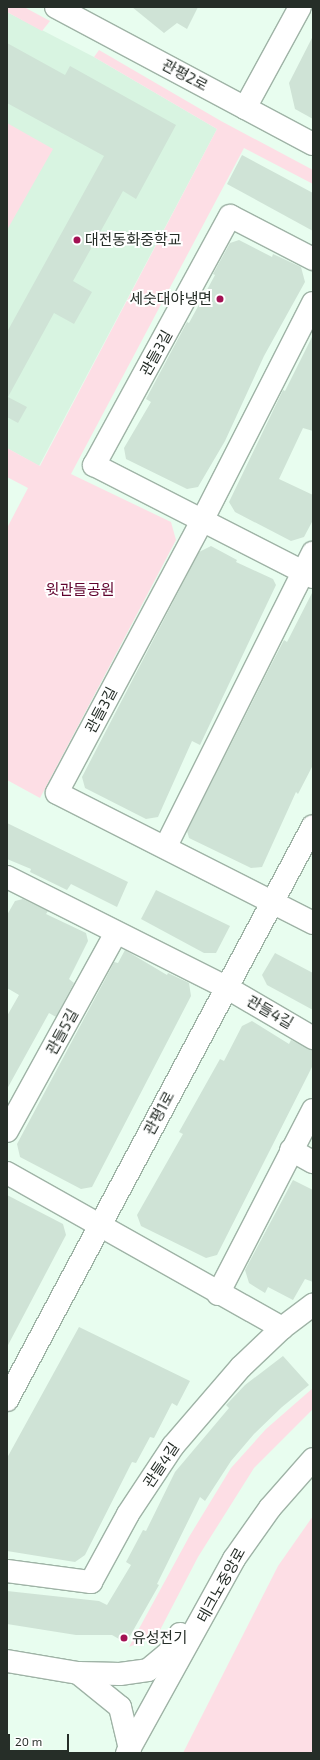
<!DOCTYPE html>
<meta charset="utf-8">
<style>
body{margin:0}
#map{position:relative;width:320px;height:1760px;overflow:hidden;background:#e8fdef;font-family:"Exo 2","Noto Sans KR",sans-serif}
div>[style]{position:absolute}
[style*='--x']{left:calc(var(--x)*1px);top:calc(var(--y)*1px);width:calc(var(--w)*1px);rotate:calc(var(--a)*1deg)}
.built>*{inset:0;background:#d8f4e1}
.green>*{inset:0;background:#fddee5}
.building>*{inset:0;background:#cfe3d6}
.roads{filter:drop-shadow(1px 0 #9fb3a6) drop-shadow(-1px 0 #9fb3a6) drop-shadow(0 1px #9fb3a6) drop-shadow(0 -1px #9fb3a6)}
.minor>*{height:22px;margin:-11px;padding:0 11px;transform-origin:11px;border-radius:11px;background:#fff}
.major>*{height:22px;margin:-11px;padding:0 11px;transform-origin:11px;border-radius:11px;background:#fff}
.dots>*{width:11px;height:11px;translate:-50% -50%;box-sizing:border-box;border:2px solid #fff;border-radius:50%}
span{translate:-50% -50%;white-space:nowrap;text-align:center;line-height:1.15;-webkit-text-stroke:4px #fff;paint-order:stroke}
.street-label{font-size:15px;color:#262e28}
.poi-label{font-size:15px;color:#262e28}
.left{translate:0 -50%;text-align:left}
.right{translate:-100% -50%;text-align:right}
.park-label{font-size:15px;color:#5f002c}
.frame{position:absolute;inset:0;border:8px solid #262e28;pointer-events:none}
.scale{position:absolute;left:8px;top:1734px;width:61px;height:18px;box-sizing:border-box;border:2px solid #262e28;border-top:0;padding-left:5px;font-size:12px;line-height:14px;white-space:nowrap;color:#262e28;-webkit-text-stroke:3px #fff;paint-order:stroke}
</style>
<div id="map">
<div class="built">
<div style="clip-path:polygon(7px 12px,94px 57px,217px 129px,39px 466px,7px 448px)"></div>
</div>
<div class="green">
<div style="clip-path:polygon(7px 7px,24px 7px,50px 21px,42px 31px,7px 12px)"></div>
<div style="clip-path:polygon(99px 50px,221px 121px,313px 170px,313px 184px,244px 148px,71px 474px,171px 522px,176px 540px,40px 798px,7px 780px,7px 528px,28px 488px,7px 477px,7px 448px,40px 466px,217px 129px,94px 57px)"></div>
<div style="clip-path:polygon(7px 123px,53px 149px,7px 230px)"></div>
<div style="clip-path:polygon(313px 1388px,313px 1409px,254px 1468px,198px 1557px,158px 1634px,129px 1647px,189px 1537px,231px 1468px,266px 1429px)"></div>
<div style="clip-path:polygon(313px 1516px,313px 1753px,183px 1753px,278px 1566px)"></div>
</div>
<div class="building">
<div style="clip-path:polygon(132px 7px,198px 7px,187px 29px,177px 23px,164px 33px)"></div>
<div style="clip-path:polygon(313px 36px,313px 119px,295px 109px,289px 83px)"></div>
<div style="clip-path:polygon(7px 43px,65px 75px,70px 66px,176px 125px,136px 199px,123px 191px,73px 281px,92px 292px,74px 324px,54px 313px,8px 397px,27px 407px,18px 423px,7px 417px,7px 332px,104px 156px,7px 103px)"></div>
<div style="clip-path:polygon(242px 155px,313px 193px,313px 231px,227px 184px)"></div>
<div style="clip-path:polygon(239px 240px,272px 257px,273px 254px,301px 267px,305px 282px,264px 356px,225px 441px,198px 487px,187px 489px,126px 459px,124px 448px,151px 402px,146px 399px,187px 322px,189px 323px,215px 275px,213px 274px,230px 243px)"></div>
<div style="clip-path:polygon(313px 335px,313px 431px,303px 428px,279px 479px,313px 495px,313px 520px,304px 537px,291px 541px,235px 512px,229px 502px,283px 390px,285px 391px)"></div>
<div style="clip-path:polygon(211px 546px,237px 560px,236px 562px,273px 579px,276px 585px,200px 745px,192px 741px,158px 817px,146px 819px,85px 788px,82px 777px,199px 552px)"></div>
<div style="clip-path:polygon(313px 591px,313px 765px,298px 794px,296px 792px,262px 867px,251px 868px,189px 838px,187px 831px,271px 665px,284px 640px,287px 642px)"></div>
<div style="clip-path:polygon(7px 823px,128px 882px,117px 907px,71px 884px,67px 890px,30px 872px,31px 869px,7px 859px)"></div>
<div style="clip-path:polygon(156px 890px,230px 926px,216px 953px,204px 953px,141px 919px)"></div>
<div style="clip-path:polygon(23px 899px,48px 911px,46px 914px,86px 933px,88px 941px,69px 979px,74px 983px,56px 1017px,49px 1013px,7px 1089px,7px 1016px,19px 995px,7px 988px,7px 915px,15px 901px)"></div>
<div style="clip-path:polygon(125px 950px,167px 975px,168px 973px,189px 983px,191px 996px,92px 1187px,81px 1189px,20px 1157px,17px 1144px,109px 972px,114px 962px,118px 963px)"></div>
<div style="clip-path:polygon(275px 953px,313px 973px,313px 1010px,267px 985px,262px 975px)"></div>
<div style="clip-path:polygon(252px 1021px,289px 1044px,291px 1040px,313px 1050px,313px 1065px,217px 1255px,206px 1258px,141px 1226px,137px 1215px,183px 1134px,179px 1132px,220px 1059px,224px 1061px,242px 1026px)"></div>
<div style="clip-path:polygon(293px 1180px,313px 1190px,313px 1282px,305px 1279px,293px 1300px,268px 1287px,265px 1293px,249px 1283px,245px 1270px)"></div>
<div style="clip-path:polygon(7px 1195px,63px 1224px,66px 1235px,7px 1347px)"></div>
<div style="clip-path:polygon(79px 1327px,190px 1381px,177px 1406px,172px 1403px,154px 1438px,150px 1437px,136px 1463px,132px 1462px,85px 1555px,75px 1562px,7px 1551px,7px 1458px)"></div>
<div style="clip-path:polygon(283px 1356px,309px 1385px,282px 1407px,254px 1434px,231px 1461px,205px 1501px,200px 1497px,157px 1584px,159px 1585px,126px 1643px,112px 1635px,76px 1635px,7px 1624px,7px 1591px,99px 1601px,107px 1605px,131px 1565px,126px 1562px,143px 1530px,146px 1531px,175px 1472px,229px 1408px,226px 1405px,245px 1385px)"></div>
</div>
<div class="roads">
<div class="minor">
<div style="--x:56;--y:7;--w:291;--a:28.1"></div>
<div style="--x:245;--y:108;--w:115;--a:-61.4"></div>
<div style="--x:313;--y:259;--w:93;--a:-152.6"></div>
<div style="--x:230;--y:216;--w:284;--a:118.6"></div>
<div style="--x:94;--y:465;--w:246;--a:27.1"></div>
<div style="--x:313;--y:303;--w:245;--a:117"></div>
<div style="--x:202;--y:521;--w:308;--a:118.1"></div>
<div style="--x:57;--y:793;--w:287;--a:26.9"></div>
<div style="--x:166;--y:846;--w:328;--a:-63.4"></div>
<div style="--x:7;--y:877;--w:245;--a:26.7"></div>
<div style="--x:226;--y:987;--w:101;--a:30.4"></div>
<div style="--x:7;--y:1131;--w:226;--a:-61.2"></div>
<div style="--x:291;--y:1150;--w:25;--a:29"></div>
<div style="--x:7;--y:1173;--w:316;--a:29.4"></div>
<div style="--x:218;--y:1294;--w:207;--a:-62.7"></div>
<div style="--x:7;--y:1400;--w:650;--a:-61.94"></div>
<div style="--x:7;--y:1571;--w:85;--a:7.5"></div>
<div style="--x:91;--y:1582;--w:77;--a:-61.4"></div>
<div style="--x:128;--y:1514;--w:82;--a:-56.5"></div>
<div style="--x:173;--y:1446;--w:104;--a:-49.3"></div>
<div style="--x:241;--y:1367;--w:57;--a:-43.6"></div>
<div style="--x:282;--y:1328;--w:39;--a:-37"></div>
<div style="--x:7;--y:1661;--w:72;--a:9.6"></div>
</div>
<div class="major">
<div style="--x:78;--y:1673;--w:42;--a:1.4"></div>
<div style="--x:120;--y:1674;--w:28;--a:-8"></div>
<div style="--x:148;--y:1670;--w:31;--a:-40"></div>
<div style="--x:172;--y:1650;--w:18;--a:-63"></div>
<div style="--x:78;--y:1673;--w:54;--a:39"></div>
<div style="--x:120;--y:1707;--w:43;--a:76.6"></div>
<div style="--x:127;--y:1753;--w:222;--a:-61.1"></div>
<div style="--x:234;--y:1559;--w:62;--a:-54.8"></div>
<div style="--x:270;--y:1508;--w:65;--a:-48.7"></div>
</div>
</div>
<div class="dots">
<div style="left:77px;top:240px;background:#a31153"></div>
<div style="left:220px;top:299px;background:#a31153"></div>
<div style="left:124px;top:1638px;background:#a31153"></div>
</div>
<div class="street-label">
<span style="left:185px;top:75px;rotate:28deg">관평2로</span>
<span style="left:156px;top:353px;rotate:-61deg">관들3길</span>
<span style="left:101px;top:710px;rotate:-62deg">관들3길</span>
<span style="left:270px;top:1012px;rotate:30deg">관들4길</span>
<span style="left:62px;top:1032px;rotate:-61deg">관들5길</span>
<span style="left:159px;top:1113px;rotate:-62deg">관평1로</span>
<span style="left:161px;top:1465px;rotate:-56deg">관들4길</span>
<span style="left:221px;top:1585px;rotate:-61deg">테크노중앙로</span>
</div>
<div class="poi-label">
<span class="left" style="left:85px;top:240px">대전동화중학교</span>
<span class="right" style="left:212px;top:299px">세숫대야냉면</span>
<span class="left" style="left:132px;top:1638px">유성전기</span>
</div>
<div class="park-label">
<span style="left:80px;top:590px">윗관들공원</span>
</div>
<div class="frame"></div>
<div class="scale">20 m</div>
</div>
